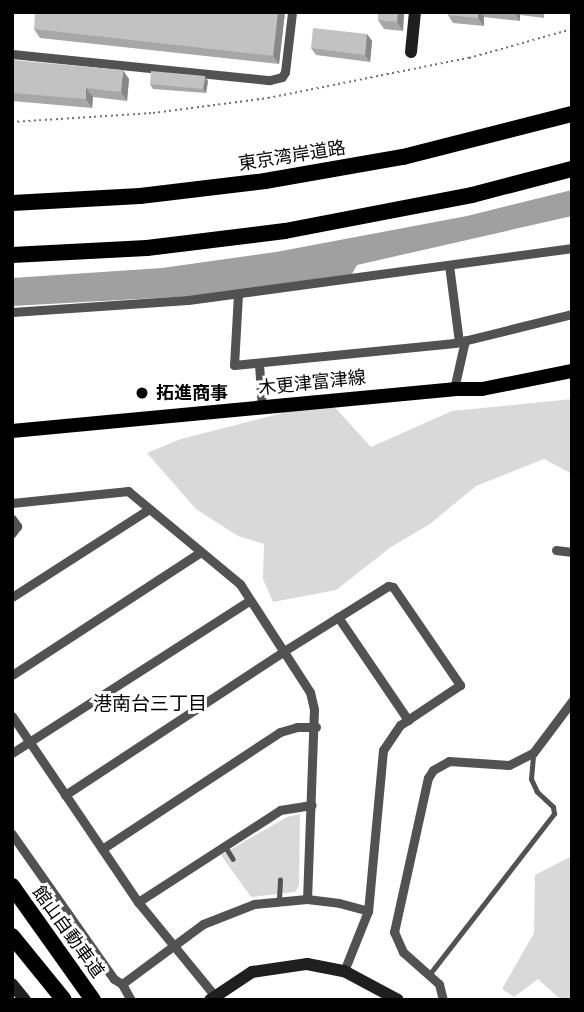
<!DOCTYPE html>
<meta charset="utf-8">
<style>
body{margin:0}
#map{position:relative;width:584px;height:1012px;overflow:hidden;background:#fff;font-family:Inter,"Noto Sans JP",sans-serif}
div>[style]{position:absolute}
[style*='--x']{left:calc(var(--x)*1px);top:calc(var(--y)*1px);width:calc(var(--w)*1px);rotate:calc(var(--a)*1deg)}
.green>*{inset:0;background:#d9d9d9}
.water>*{inset:0;background:#a0a0a0}
.path>*{height:2px;margin-top:-1px;transform-origin:0;background:repeating-linear-gradient(90deg,#747474 0 2px,transparent 0 5.5px)}
.lane>*{height:4.5px;margin:-2.25px;padding:0 2.25px;transform-origin:2.25px;border-radius:2.25px;background:#525252}
.street>*{height:9px;margin:-4.5px;padding:0 4.5px;transform-origin:4.5px;border-radius:4.5px;background:#525252}
.secondary>*{height:12px;margin:-6px;padding:0 6px;transform-origin:6px;border-radius:6px;background:#1f1f1f}
.primary>*{height:14px;margin:-7px;padding:0 7px;transform-origin:7px;border-radius:7px;background:#000}
.highway>*{height:16px;margin:-8px;padding:0 8px;transform-origin:8px;border-radius:8px;background:#000}
.wall>*{inset:0;background:#a7a7a7}
.shaded-wall>*{inset:0;background:#888}
.building>*{inset:0;background:#c2c2c2}
.dots>*{width:19px;height:19px;translate:-50% -50%;box-sizing:border-box;border:4px solid #fff;border-radius:50%}
span{translate:-50% -50%;white-space:nowrap;text-align:center;line-height:1.15;-webkit-text-stroke:6px #fff;paint-order:stroke}
.street-label{font-size:18px;color:#000}
.poi-label{font-size:18px;color:#000;font-weight:700}
.left{translate:0 -50%;text-align:left}
.neighbourhood-label{font-size:19px;color:#000}
.frame{position:absolute;inset:0;border:14px solid #000;pointer-events:none}
</style>
<div id="map">
<div class="green">
<div style="clip-path:polygon(572px 399px,572px 474px,544px 459px,476px 486px,430px 524px,391px 547px,336px 590px,273px 602px,263px 579px,264px 544px,238px 536px,196px 509px,147px 453px,181px 439px,329px 401px,371px 447px,452px 411px)"></div>
<div style="clip-path:polygon(300px 814px,299px 886px,295px 892px,251px 897px,221px 855px,287px 817px)"></div>
<div style="clip-path:polygon(572px 856px,572px 1000px,561px 1000px,538px 979px,514px 997px,502px 989px,534px 933px,535px 875px)"></div>
</div>
<div class="water">
<div style="clip-path:polygon(572px 190px,572px 216px,357px 265px,352px 274px,192px 296px,12px 306px,12px 278px,162px 268px,276px 252px,467px 216px)"></div>
</div>
<div class="path">
<div style="--x:12;--y:122;--w:141;--a:-3.7"></div>
<div style="--x:153;--y:113;--w:116;--a:-7.4"></div>
<div style="--x:268;--y:98;--w:205;--a:-11.3"></div>
<div style="--x:469;--y:58;--w:107;--a:-15.7"></div>
</div>
<div class="lane">
<div style="--x:225;--y:846;--w:15;--a:58"></div>
<div style="--x:279;--y:899;--w:19;--a:-87"></div>
<div style="--x:429;--y:975;--w:204;--a:-52.2"></div>
<div style="--x:554;--y:814;--w:7;--a:-98"></div>
<div style="--x:553;--y:807;--w:22;--a:-137"></div>
<div style="--x:537;--y:792;--w:14;--a:-115"></div>
<div style="--x:531;--y:779;--w:25;--a:-85"></div>
</div>
<div class="street">
<div style="--x:12;--y:54;--w:259;--a:5.8"></div>
<div style="--x:270;--y:80;--w:12;--a:-14"></div>
<div style="--x:282;--y:77;--w:6;--a:-59"></div>
<div style="--x:285;--y:72;--w:60;--a:-83.3"></div>
<div style="--x:449;--y:265;--w:78;--a:82.6"></div>
<div style="--x:238;--y:294;--w:71;--a:93.2"></div>
<div style="--x:234;--y:365;--w:222;--a:-5.7"></div>
<div style="--x:455;--y:343;--w:121;--a:-13.9"></div>
<div style="--x:12;--y:312;--w:176;--a:-3.9"></div>
<div style="--x:188;--y:300;--w:388;--a:-7.7"></div>
<div style="--x:259;--y:364;--w:44;--a:86.1"></div>
<div style="--x:454;--y:389;--w:50;--a:-77.3"></div>
<div style="--x:12;--y:503;--w:117;--a:-5.9"></div>
<div style="--x:128;--y:491;--w:146;--a:39.7"></div>
<div style="--x:240;--y:584;--w:129;--a:57.1"></div>
<div style="--x:310;--y:692;--w:17;--a:77"></div>
<div style="--x:314;--y:709;--w:190;--a:92.1"></div>
<div style="--x:12;--y:519;--w:9;--a:54"></div>
<div style="--x:17;--y:526;--w:9;--a:126"></div>
<div style="--x:556;--y:550;--w:16;--a:7"></div>
<div style="--x:12;--y:597;--w:163;--a:-32.7"></div>
<div style="--x:338;--y:617;--w:125;--a:55.8"></div>
<div style="--x:12;--y:675;--w:225;--a:-33.1"></div>
<div style="--x:12;--y:716;--w:225;--a:55.9"></div>
<div style="--x:138;--y:902;--w:122;--a:50.7"></div>
<div style="--x:12;--y:753;--w:283;--a:-32.7"></div>
<div style="--x:65;--y:795;--w:262;--a:-33.3"></div>
<div style="--x:284;--y:651;--w:123;--a:-32"></div>
<div style="--x:388;--y:586;--w:5;--a:11"></div>
<div style="--x:393;--y:587;--w:119;--a:55.6"></div>
<div style="--x:460;--y:685;--w:72;--a:146.3"></div>
<div style="--x:400;--y:725;--w:30;--a:124"></div>
<div style="--x:383;--y:750;--w:162;--a:95.3"></div>
<div style="--x:368;--y:911;--w:65;--a:111.8"></div>
<div style="--x:12;--y:834;--w:177;--a:54.9"></div>
<div style="--x:114;--y:979;--w:9;--a:32"></div>
<div style="--x:122;--y:984;--w:101;--a:-36.5"></div>
<div style="--x:203;--y:924;--w:55;--a:-21.4"></div>
<div style="--x:254;--y:904;--w:53;--a:-5.4"></div>
<div style="--x:307;--y:899;--w:32;--a:7"></div>
<div style="--x:339;--y:903;--w:30;--a:15"></div>
<div style="--x:102;--y:849;--w:213;--a:-33.3"></div>
<div style="--x:280;--y:732;--w:18;--a:-16"></div>
<div style="--x:297;--y:727;--w:19;--a:0"></div>
<div style="--x:138;--y:902;--w:169;--a:-32.9"></div>
<div style="--x:280;--y:810;--w:32;--a:-9"></div>
<div style="--x:122;--y:984;--w:18;--a:61"></div>
<div style="--x:443;--y:1000;--w:16;--a:-104"></div>
<div style="--x:439;--y:984;--w:48;--a:-138.4"></div>
<div style="--x:403;--y:952;--w:22;--a:-114"></div>
<div style="--x:394;--y:932;--w:158;--a:-77.6"></div>
<div style="--x:428;--y:778;--w:9;--a:-58"></div>
<div style="--x:433;--y:770;--w:18;--a:-29"></div>
<div style="--x:449;--y:761;--w:60;--a:3.8"></div>
<div style="--x:509;--y:765;--w:27;--a:-27"></div>
<div style="--x:533;--y:753;--w:65;--a:-53.1"></div>
</div>
<div class="secondary">
<div style="--x:411;--y:52;--w:40;--a:-84.3"></div>
<div style="--x:12;--y:984;--w:21;--a:51"></div>
<div style="--x:210;--y:1000;--w:50;--a:-33.7"></div>
<div style="--x:252;--y:972;--w:56;--a:-8.3"></div>
<div style="--x:307;--y:964;--w:38;--a:11"></div>
<div style="--x:344;--y:971;--w:61;--a:28.2"></div>
</div>
<div class="primary">
<div style="--x:12;--y:431;--w:444;--a:-5.4"></div>
<div style="--x:454;--y:389;--w:28;--a:0"></div>
<div style="--x:482;--y:389;--w:92;--a:-11.3"></div>
</div>
<div class="highway">
<div style="--x:12;--y:203;--w:128;--a:-3.1"></div>
<div style="--x:140;--y:196;--w:126;--a:-6.8"></div>
<div style="--x:265;--y:181;--w:140;--a:-9.9"></div>
<div style="--x:403;--y:157;--w:174;--a:-14.3"></div>
<div style="--x:12;--y:255;--w:135;--a:-3"></div>
<div style="--x:147;--y:248;--w:139;--a:-7"></div>
<div style="--x:285;--y:231;--w:190;--a:-10.9"></div>
<div style="--x:472;--y:195;--w:103;--a:-14.6"></div>
<div style="--x:12;--y:886;--w:140;--a:54.6"></div>
<div style="--x:12;--y:936;--w:82;--a:50.9"></div>
</div>
<div class="wall">
<div style="clip-path:polygon(177px 12px,285px 12px,279px 64px,40px 38px,34px 29px,177px 14px)"></div>
<div style="clip-path:polygon(378px 12px,404px 12px,403px 31px,384px 29px,378px 20px)"></div>
<div style="clip-path:polygon(448px 12px,544px 12px,544px 18px,520px 15px,520px 21px,484px 17px,484px 26px,453px 23px,448px 15px)"></div>
<div style="clip-path:polygon(367px 34px,372px 41px,370px 62px,316px 55px,311px 48px)"></div>
<div style="clip-path:polygon(12px 60px,129px 79px,127px 101px,93px 97px,92px 108px,12px 101px)"></div>
<div style="clip-path:polygon(208px 81px,206px 93px,153px 89px,150px 84px)"></div>
</div>
<div class="shaded-wall">
<div style="clip-path:polygon(278px 12px,285px 12px,279px 64px,273px 56px)"></div>
<div style="clip-path:polygon(398px 12px,404px 12px,403px 31px,397px 22px)"></div>
<div style="clip-path:polygon(478px 12px,481px 12px,484px 17px,484px 26px,478px 18px)"></div>
<div style="clip-path:polygon(514px 12px,518px 12px,520px 15px,520px 21px)"></div>
<div style="clip-path:polygon(367px 34px,372px 41px,370px 62px,365px 55px)"></div>
<div style="clip-path:polygon(123px 70px,129px 79px,127px 101px,121px 92px)"></div>
<div style="clip-path:polygon(205px 76px,208px 81px,206px 93px,203px 89px)"></div>
<div style="clip-path:polygon(86px 88px,93px 97px,92px 108px,86px 99px)"></div>
</div>
<div class="building">
<div style="clip-path:polygon(35px 12px,164px 12px,177px 14px,177px 12px,278px 12px,273px 56px,34px 29px)"></div>
<div style="clip-path:polygon(378px 12px,398px 12px,397px 22px,378px 20px)"></div>
<div style="clip-path:polygon(448px 12px,478px 12px,478px 18px,448px 15px)"></div>
<div style="clip-path:polygon(313px 28px,367px 34px,365px 55px,311px 48px)"></div>
<div style="clip-path:polygon(12px 60px,123px 70px,121px 92px,86px 88px,86px 99px,12px 93px)"></div>
<div style="clip-path:polygon(151px 71px,205px 76px,203px 89px,150px 84px)"></div>
</div>
<div class="dots">
<div style="left:142px;top:393px;background:#000"></div>
</div>
<div class="street-label">
<span style="left:292px;top:156px;rotate:-9deg">東京湾岸道路</span>
<span style="left:312px;top:383px;rotate:-6deg">木更津富津線</span>
<span style="left:68px;top:932px;rotate:54deg">館山自動車道</span>
</div>
<div class="poi-label">
<span class="left" style="left:156px;top:393px">拓進商事</span>
</div>
<div class="neighbourhood-label">
<span style="left:150px;top:704px">港南台三丁目</span>
</div>
<div class="frame"></div>
</div>
